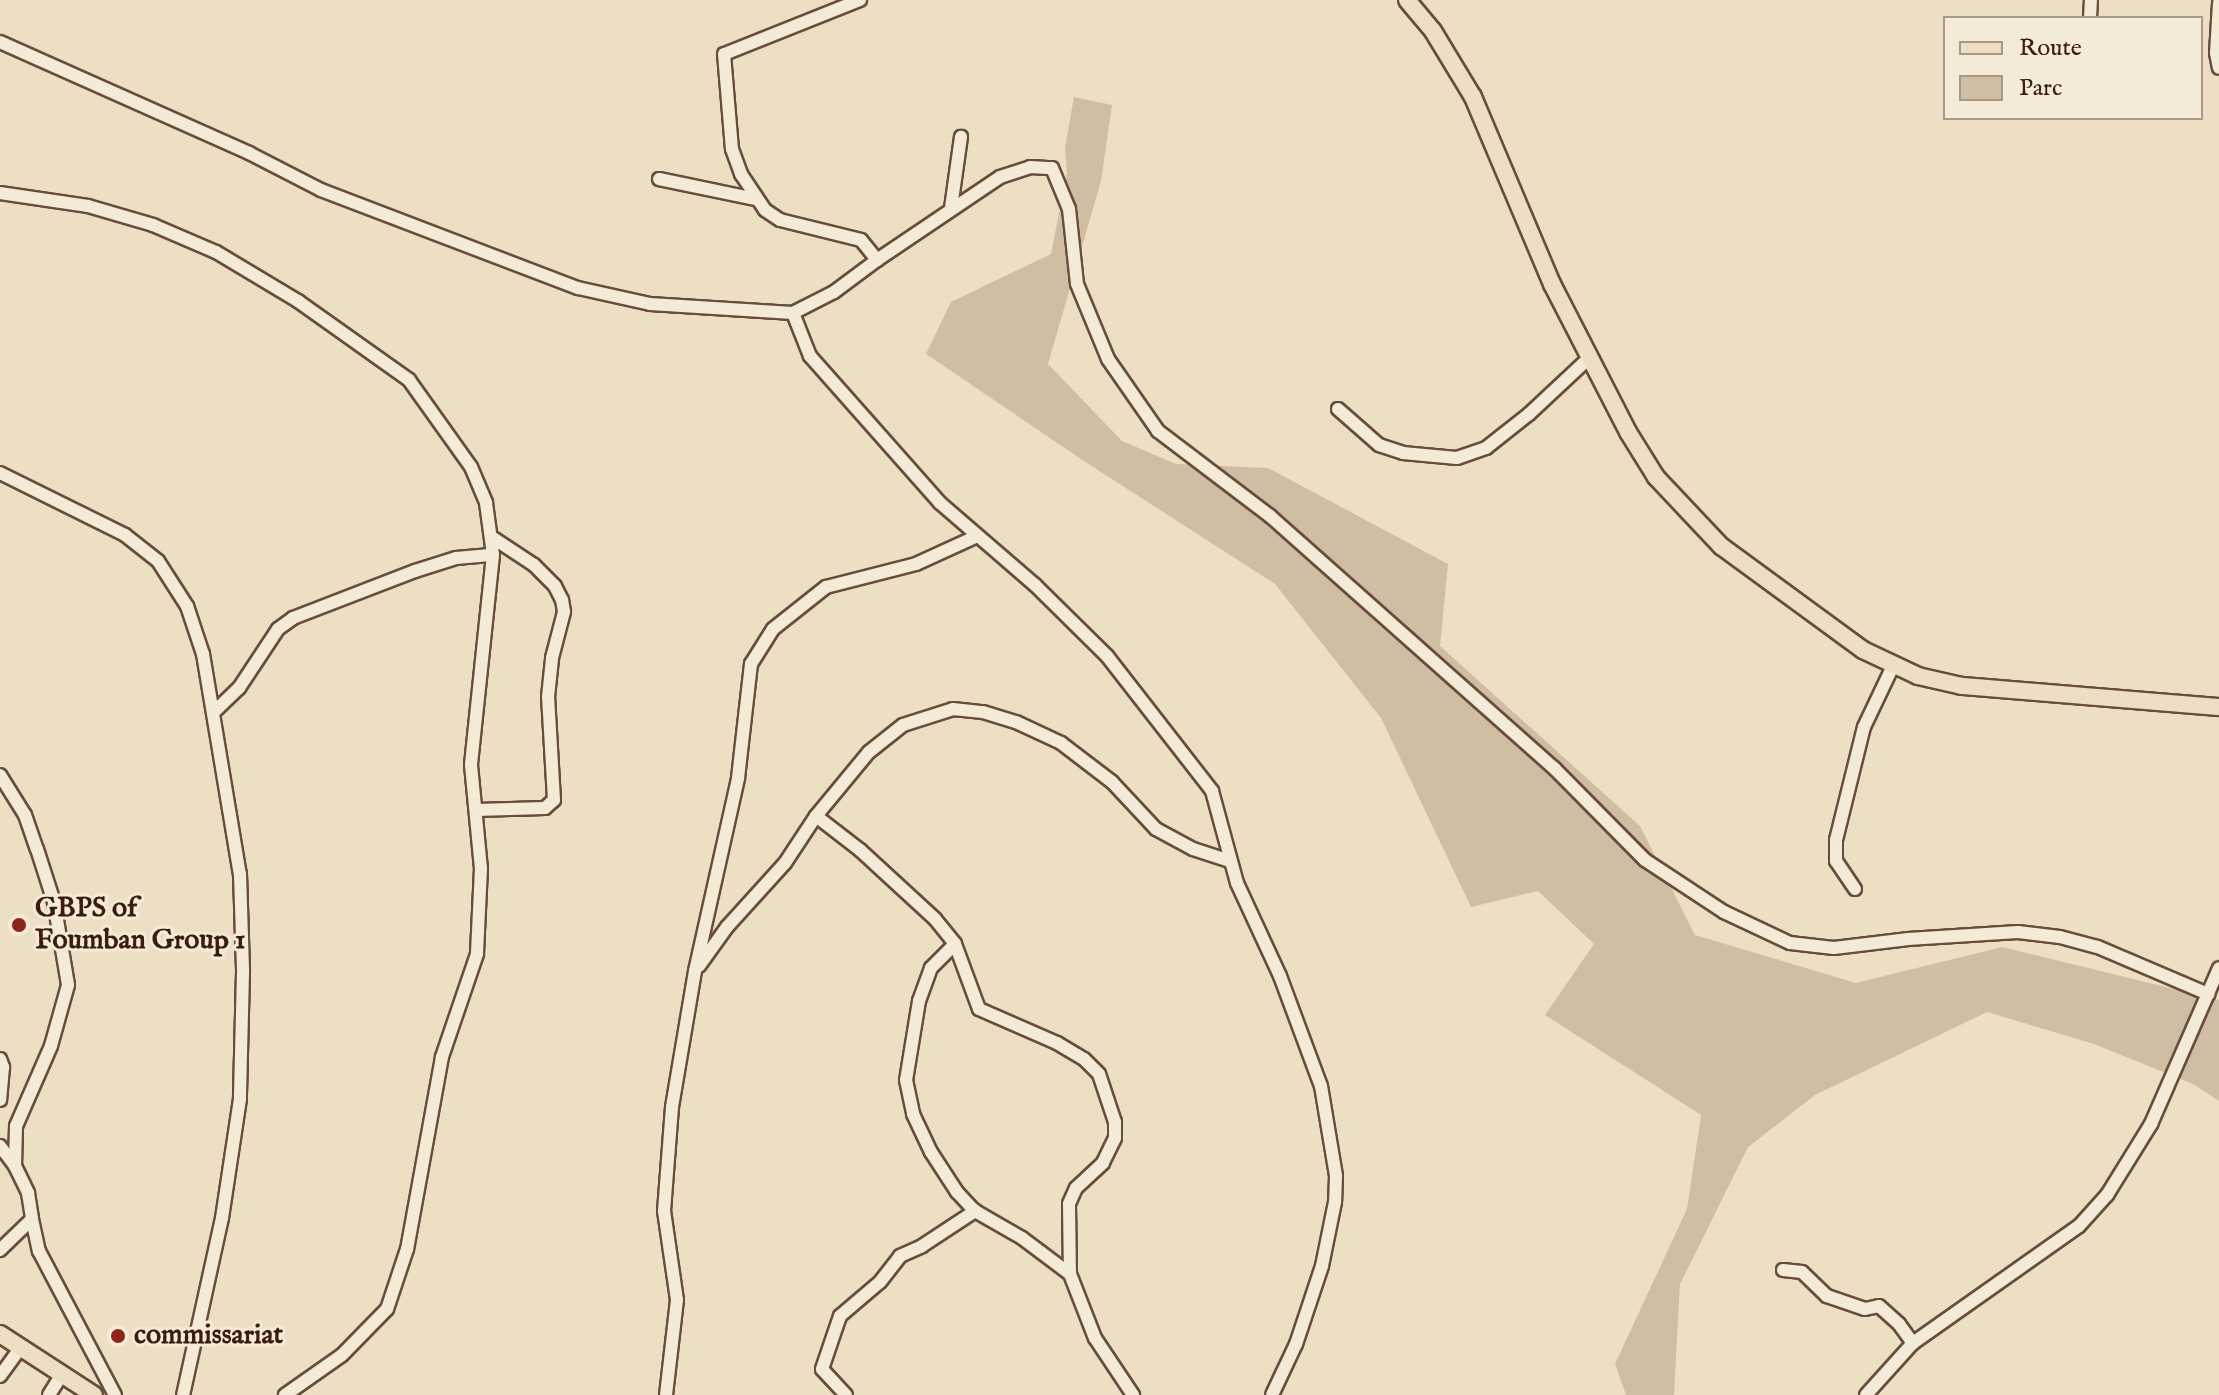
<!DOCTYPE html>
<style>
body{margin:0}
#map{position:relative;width:2219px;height:1395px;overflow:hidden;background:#eddfc3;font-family:"IM FELL English",serif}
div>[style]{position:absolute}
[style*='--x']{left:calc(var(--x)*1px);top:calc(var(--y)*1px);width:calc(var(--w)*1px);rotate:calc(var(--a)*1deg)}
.green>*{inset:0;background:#cfbea4}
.roads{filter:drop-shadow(2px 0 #684d3b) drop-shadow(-2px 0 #684d3b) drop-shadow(0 2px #684d3b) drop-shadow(0 -2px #684d3b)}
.minor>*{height:12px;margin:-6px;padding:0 6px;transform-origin:6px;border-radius:6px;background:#f3ead8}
.major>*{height:16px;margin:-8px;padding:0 8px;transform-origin:8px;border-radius:8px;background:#eddfc3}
.dots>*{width:22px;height:22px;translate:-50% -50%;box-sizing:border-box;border:4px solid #f3ead8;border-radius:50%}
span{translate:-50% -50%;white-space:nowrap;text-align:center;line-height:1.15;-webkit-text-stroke:6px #f3ead8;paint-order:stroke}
.poi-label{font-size:28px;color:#3c1c0e;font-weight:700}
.left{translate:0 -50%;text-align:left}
.legend{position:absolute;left:1943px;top:16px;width:260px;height:104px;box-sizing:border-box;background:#f3ead8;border:2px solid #aa9887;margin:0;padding:10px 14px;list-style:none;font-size:24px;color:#3c1c0e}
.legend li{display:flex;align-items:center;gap:16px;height:40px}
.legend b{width:40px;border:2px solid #aa9887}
</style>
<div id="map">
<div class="green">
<div style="clip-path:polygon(1074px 97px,1112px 105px,1101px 181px,1048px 364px,1122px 441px,1176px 464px,1268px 468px,1448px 564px,1440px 646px,1640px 826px,1695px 935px,1856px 983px,2002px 947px,2219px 1000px,2219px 1101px,2193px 1084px,2094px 1044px,1987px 1012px,1815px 1095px,1748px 1147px,1680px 1284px,1674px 1395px,1626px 1395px,1615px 1364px,1687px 1209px,1701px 1115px,1545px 1015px,1594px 944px,1538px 891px,1471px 907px,1381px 718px,1275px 584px,1084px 461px,926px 354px,951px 302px,1051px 254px,1067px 173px,1065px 147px)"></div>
</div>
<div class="roads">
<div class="minor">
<div style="--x:860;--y:0;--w:146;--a:158.3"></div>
<div style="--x:724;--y:54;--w:95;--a:85.2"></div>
<div style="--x:732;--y:149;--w:27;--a:70"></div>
<div style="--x:741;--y:174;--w:43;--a:56.3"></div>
<div style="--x:765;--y:210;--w:18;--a:34"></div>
<div style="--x:780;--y:220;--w:83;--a:13.9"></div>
<div style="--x:861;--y:240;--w:26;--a:51"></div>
<div style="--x:877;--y:260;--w:54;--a:143.3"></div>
<div style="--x:834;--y:292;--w:46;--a:152.9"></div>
<div style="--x:793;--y:313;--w:46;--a:68.4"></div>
<div style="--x:810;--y:356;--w:196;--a:48.5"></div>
<div style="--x:940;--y:503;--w:125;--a:40.8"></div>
<div style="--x:1035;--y:585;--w:101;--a:44.6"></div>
<div style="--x:1107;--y:656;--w:171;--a:52.1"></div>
<div style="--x:1212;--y:791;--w:95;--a:74.8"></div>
<div style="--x:1237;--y:883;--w:102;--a:65.2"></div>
<div style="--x:1280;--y:976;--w:117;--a:69.6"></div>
<div style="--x:1321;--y:1086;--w:91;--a:80.5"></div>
<div style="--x:1336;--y:1176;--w:26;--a:92"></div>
<div style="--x:1335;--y:1202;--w:65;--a:101.5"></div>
<div style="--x:1322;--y:1266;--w:82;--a:108.4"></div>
<div style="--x:1296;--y:1344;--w:56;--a:115.2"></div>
<div style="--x:2219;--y:3;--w:50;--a:93.4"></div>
<div style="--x:2216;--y:53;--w:15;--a:79"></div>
<div style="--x:2090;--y:18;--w:18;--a:-87"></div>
<div style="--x:0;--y:42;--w:273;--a:24"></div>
<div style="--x:249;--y:153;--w:81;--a:27.2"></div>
<div style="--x:321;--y:190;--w:275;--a:20.9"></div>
<div style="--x:578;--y:288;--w:74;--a:12.5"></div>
<div style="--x:650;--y:304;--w:143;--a:3.6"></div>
<div style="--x:659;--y:179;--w:99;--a:11.7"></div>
<div style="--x:0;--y:193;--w:89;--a:8.4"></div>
<div style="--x:88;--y:206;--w:68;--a:16.3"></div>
<div style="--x:153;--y:225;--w:69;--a:23.2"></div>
<div style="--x:216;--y:252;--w:96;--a:30.9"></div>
<div style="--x:298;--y:301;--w:136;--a:35.4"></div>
<div style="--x:409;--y:380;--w:107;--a:54.5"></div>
<div style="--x:471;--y:467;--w:39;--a:67"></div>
<div style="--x:486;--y:503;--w:52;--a:82.3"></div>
<div style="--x:493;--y:555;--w:211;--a:96"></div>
<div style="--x:471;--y:765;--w:103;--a:84.5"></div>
<div style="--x:481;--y:868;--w:86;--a:92.7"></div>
<div style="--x:477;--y:954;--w:109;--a:108.8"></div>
<div style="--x:442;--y:1057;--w:195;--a:100.3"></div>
<div style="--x:407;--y:1249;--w:63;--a:108.4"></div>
<div style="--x:387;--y:1309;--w:64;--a:134.4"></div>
<div style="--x:342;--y:1355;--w:70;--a:144.9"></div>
<div style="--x:951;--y:208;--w:72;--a:-82"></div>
<div style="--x:877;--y:260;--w:148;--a:-34"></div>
<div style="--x:1000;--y:177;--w:32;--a:-18"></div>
<div style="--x:1030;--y:167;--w:22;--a:3"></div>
<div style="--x:1052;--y:168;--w:44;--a:67.5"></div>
<div style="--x:1069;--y:209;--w:75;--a:83.9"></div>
<div style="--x:1077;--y:284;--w:81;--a:67.5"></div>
<div style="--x:1108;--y:359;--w:88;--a:55.2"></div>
<div style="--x:1158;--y:431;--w:141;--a:37.2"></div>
<div style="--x:1270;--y:516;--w:380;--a:41.6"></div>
<div style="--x:1554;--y:768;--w:129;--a:45.3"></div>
<div style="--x:1645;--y:860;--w:95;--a:33.4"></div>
<div style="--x:1724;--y:912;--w:73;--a:25.2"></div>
<div style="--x:1790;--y:943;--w:44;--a:6.5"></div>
<div style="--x:1834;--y:948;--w:75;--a:-6.9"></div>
<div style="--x:1908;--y:939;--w:110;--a:-3.6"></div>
<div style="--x:2018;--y:932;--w:42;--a:6.8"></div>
<div style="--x:2060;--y:937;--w:39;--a:15"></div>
<div style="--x:2098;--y:947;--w:120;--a:23.1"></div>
<div style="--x:1338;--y:409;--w:55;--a:41.3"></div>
<div style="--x:1379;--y:445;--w:25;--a:18"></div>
<div style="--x:1403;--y:453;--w:54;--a:5.3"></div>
<div style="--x:1457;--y:458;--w:31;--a:-19"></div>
<div style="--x:1486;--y:448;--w:55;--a:-38.3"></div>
<div style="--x:1529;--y:414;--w:81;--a:-43"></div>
<div style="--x:0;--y:473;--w:140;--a:26.4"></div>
<div style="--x:125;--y:535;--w:42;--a:38.2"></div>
<div style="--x:158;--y:561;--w:54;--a:57.2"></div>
<div style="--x:187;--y:606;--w:51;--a:71.6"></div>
<div style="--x:203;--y:654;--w:223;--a:80.5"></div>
<div style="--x:240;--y:874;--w:98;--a:88.2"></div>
<div style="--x:243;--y:972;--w:127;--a:91.4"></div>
<div style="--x:240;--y:1099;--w:120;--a:98.6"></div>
<div style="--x:222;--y:1218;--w:181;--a:102.4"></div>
<div style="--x:214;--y:712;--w:35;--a:-44"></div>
<div style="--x:239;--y:688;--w:71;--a:-56.5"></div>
<div style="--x:278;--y:629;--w:19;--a:-36"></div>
<div style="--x:293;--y:618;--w:131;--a:-21.1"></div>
<div style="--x:415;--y:571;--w:43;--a:-17.6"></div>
<div style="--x:456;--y:558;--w:37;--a:-5"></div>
<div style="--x:0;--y:775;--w:47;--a:58"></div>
<div style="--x:25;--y:815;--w:36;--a:71"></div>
<div style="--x:37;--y:849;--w:56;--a:72.2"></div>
<div style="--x:54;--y:902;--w:84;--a:80.4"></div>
<div style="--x:68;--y:985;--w:63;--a:105.6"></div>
<div style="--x:51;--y:1046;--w:87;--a:113.6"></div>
<div style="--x:16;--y:1126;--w:40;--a:91.4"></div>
<div style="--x:15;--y:1166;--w:30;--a:64"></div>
<div style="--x:28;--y:1193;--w:26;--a:81"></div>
<div style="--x:32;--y:1219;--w:45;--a:135.9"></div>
<div style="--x:476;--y:810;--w:69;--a:-1.7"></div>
<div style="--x:545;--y:808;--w:12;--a:-42"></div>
<div style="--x:554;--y:800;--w:103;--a:-93.3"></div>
<div style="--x:548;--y:697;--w:39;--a:-84"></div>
<div style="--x:552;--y:658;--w:48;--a:-75.4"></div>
<div style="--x:564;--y:612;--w:12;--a:-99"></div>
<div style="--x:562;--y:600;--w:16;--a:-117"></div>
<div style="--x:555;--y:586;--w:30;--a:-135"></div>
<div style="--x:534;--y:565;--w:49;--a:-146.6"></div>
<div style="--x:816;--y:816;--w:56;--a:37.7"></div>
<div style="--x:860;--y:850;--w:102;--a:42.6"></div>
<div style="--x:935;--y:919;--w:32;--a:51"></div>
<div style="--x:955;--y:944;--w:69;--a:69.7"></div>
<div style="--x:979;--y:1009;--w:85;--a:23.6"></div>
<div style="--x:1057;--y:1043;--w:31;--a:31"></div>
<div style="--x:1084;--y:1059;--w:21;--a:45"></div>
<div style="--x:1099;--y:1074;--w:51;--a:71.6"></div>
<div style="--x:1115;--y:1122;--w:16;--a:90"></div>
<div style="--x:1115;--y:1138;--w:28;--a:116"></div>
<div style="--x:1103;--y:1163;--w:37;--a:137"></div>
<div style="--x:1076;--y:1188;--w:17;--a:114"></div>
<div style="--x:1069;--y:1204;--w:70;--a:89.2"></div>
<div style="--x:1070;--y:1274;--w:69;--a:68.7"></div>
<div style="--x:1095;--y:1338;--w:69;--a:56.3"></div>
<div style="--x:1855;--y:889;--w:34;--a:-124"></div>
<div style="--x:1836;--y:861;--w:21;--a:-90"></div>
<div style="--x:1836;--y:840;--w:116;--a:-76.1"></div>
<div style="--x:1864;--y:727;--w:68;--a:-64.6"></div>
<div style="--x:955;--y:944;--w:34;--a:135"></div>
<div style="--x:931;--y:968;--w:35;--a:110"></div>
<div style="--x:919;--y:1001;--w:80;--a:99.3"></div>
<div style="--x:906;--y:1080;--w:35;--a:78"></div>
<div style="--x:913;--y:1114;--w:42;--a:64.7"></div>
<div style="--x:931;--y:1152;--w:48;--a:57"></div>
<div style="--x:957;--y:1192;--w:26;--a:47"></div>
<div style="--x:975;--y:1211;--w:54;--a:29.9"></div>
<div style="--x:1022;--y:1238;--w:60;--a:36.9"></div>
<div style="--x:699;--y:966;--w:48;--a:-54.3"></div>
<div style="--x:727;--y:927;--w:86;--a:-47.8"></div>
<div style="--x:785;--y:863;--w:56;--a:-56.6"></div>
<div style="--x:816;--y:816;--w:83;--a:-50.4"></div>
<div style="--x:869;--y:752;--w:43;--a:-38.5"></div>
<div style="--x:903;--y:725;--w:52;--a:-17.7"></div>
<div style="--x:953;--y:709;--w:30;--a:6"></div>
<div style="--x:983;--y:712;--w:34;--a:17"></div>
<div style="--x:1016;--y:722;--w:50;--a:25"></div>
<div style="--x:1061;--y:743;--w:64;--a:37.4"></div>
<div style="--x:1112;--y:782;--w:64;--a:46.9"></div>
<div style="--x:1156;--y:829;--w:42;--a:28.4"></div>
<div style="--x:1193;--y:849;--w:38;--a:18"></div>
<div style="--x:0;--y:1059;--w:9;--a:69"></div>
<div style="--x:3;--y:1067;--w:33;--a:95"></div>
<div style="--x:0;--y:1146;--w:25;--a:53"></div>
<div style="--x:32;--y:1219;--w:33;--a:78"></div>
<div style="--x:39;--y:1251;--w:163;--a:62.2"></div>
<div style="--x:1783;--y:1270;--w:19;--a:6"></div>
<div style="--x:1802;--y:1272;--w:35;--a:44"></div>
<div style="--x:1827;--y:1296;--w:40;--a:18.9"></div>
<div style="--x:1865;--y:1309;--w:14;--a:-12"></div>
<div style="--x:1879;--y:1306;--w:27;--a:42"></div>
<div style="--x:1899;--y:1324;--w:24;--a:54"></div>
<div style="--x:0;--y:1376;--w:34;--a:-54"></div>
<div style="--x:49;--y:1395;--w:25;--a:-58"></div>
<div style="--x:666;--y:1395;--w:96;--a:-83.4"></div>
<div style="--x:677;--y:1300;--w:90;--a:-98.3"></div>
<div style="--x:664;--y:1211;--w:104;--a:-85.6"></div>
<div style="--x:672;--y:1107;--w:138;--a:-80.4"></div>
<div style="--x:695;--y:971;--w:198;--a:-77.4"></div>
<div style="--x:738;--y:778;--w:115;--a:-83.5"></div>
<div style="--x:751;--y:664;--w:41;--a:-57.8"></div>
<div style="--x:773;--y:629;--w:68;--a:-38.4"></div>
<div style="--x:826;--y:587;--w:93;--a:-14.3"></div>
<div style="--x:916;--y:564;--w:65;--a:-24.6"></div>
<div style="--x:846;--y:1395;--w:35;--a:-133"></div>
<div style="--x:822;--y:1369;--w:56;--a:-71.2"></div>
<div style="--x:840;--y:1316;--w:52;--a:-40.4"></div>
<div style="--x:880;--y:1282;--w:33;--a:-52"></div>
<div style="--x:900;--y:1256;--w:24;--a:-24"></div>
<div style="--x:922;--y:1246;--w:64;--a:-33.4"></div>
<div style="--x:1866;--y:1395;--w:70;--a:-47.9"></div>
<div style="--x:1913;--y:1343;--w:203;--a:-35.2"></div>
<div style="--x:2079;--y:1226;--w:42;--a:-47.9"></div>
<div style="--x:2107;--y:1195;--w:84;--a:-58.2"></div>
<div style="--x:2151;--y:1124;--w:170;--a:-66.4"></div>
</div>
<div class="major">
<div style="--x:1407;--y:0;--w:40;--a:50"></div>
<div style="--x:1433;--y:31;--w:77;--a:58.8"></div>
<div style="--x:1473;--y:97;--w:203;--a:67.1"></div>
<div style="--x:1552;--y:284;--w:166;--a:62.8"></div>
<div style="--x:1628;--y:432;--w:53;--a:58.1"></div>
<div style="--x:1656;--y:477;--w:95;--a:46.7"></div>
<div style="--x:1721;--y:546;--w:176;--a:36.2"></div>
<div style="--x:1863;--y:650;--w:61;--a:25.3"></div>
<div style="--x:1918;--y:676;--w:45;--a:12.8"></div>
<div style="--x:1962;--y:686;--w:258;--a:4.7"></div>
<div style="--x:0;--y:1334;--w:112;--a:33"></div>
</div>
</div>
<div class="dots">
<div style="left:19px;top:925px;background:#8f2418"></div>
<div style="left:118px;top:1336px;background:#8f2418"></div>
</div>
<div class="poi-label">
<span class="left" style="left:35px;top:925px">GBPS of<br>Foumban Group 1</span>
<span class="left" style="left:134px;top:1336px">commissariat</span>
</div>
<ul class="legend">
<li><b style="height:10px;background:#eddfc3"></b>Route</li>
<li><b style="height:22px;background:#cfbea4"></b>Parc</li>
</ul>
</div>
